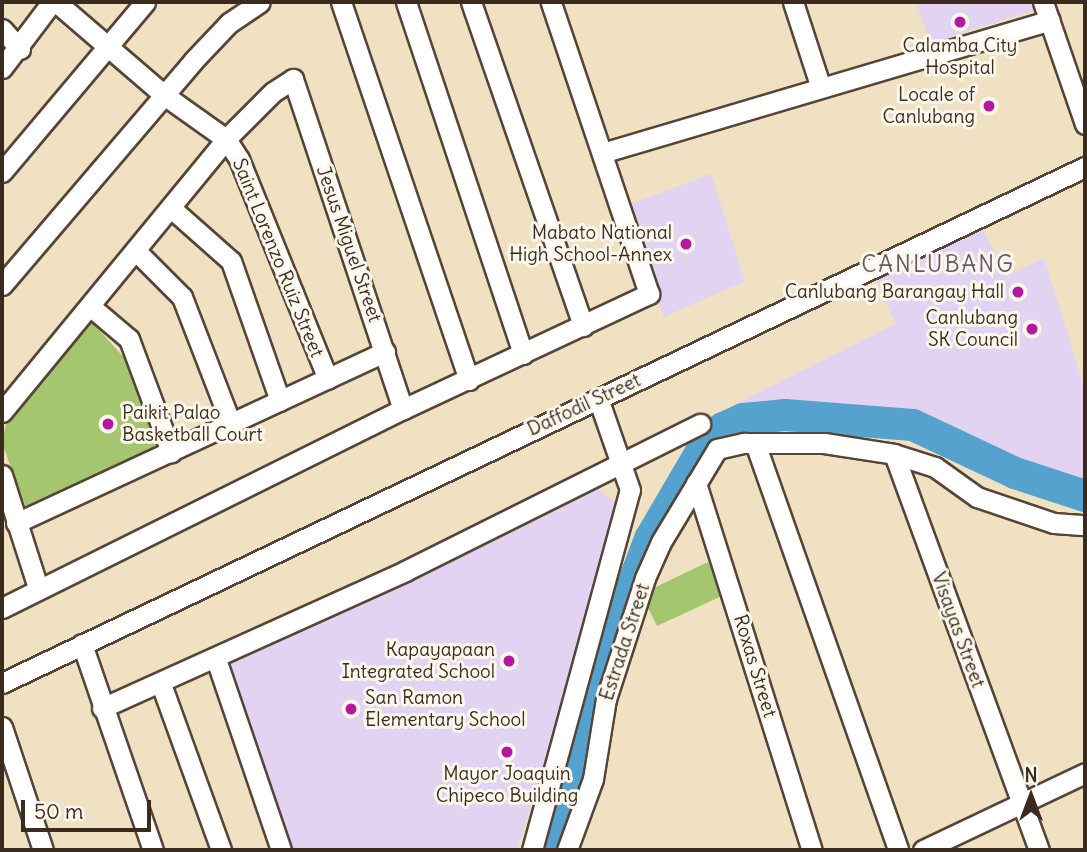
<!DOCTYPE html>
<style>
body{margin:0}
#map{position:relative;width:1087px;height:852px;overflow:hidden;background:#f0e1c2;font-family:Delius,sans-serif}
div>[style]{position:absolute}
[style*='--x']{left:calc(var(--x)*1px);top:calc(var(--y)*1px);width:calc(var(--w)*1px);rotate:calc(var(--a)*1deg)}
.built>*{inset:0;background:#e3d3f2}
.green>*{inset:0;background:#a4c66f}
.forest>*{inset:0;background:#83ab62}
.river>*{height:32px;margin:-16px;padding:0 16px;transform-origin:16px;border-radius:16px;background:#56a2ce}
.roads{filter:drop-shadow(2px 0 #564537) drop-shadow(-2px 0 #564537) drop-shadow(0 2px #564537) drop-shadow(0 -2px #564537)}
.minor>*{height:19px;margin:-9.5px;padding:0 9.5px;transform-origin:9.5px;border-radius:9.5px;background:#fff}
.dots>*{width:19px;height:19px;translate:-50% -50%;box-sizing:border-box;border:4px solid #fbf7ec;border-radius:50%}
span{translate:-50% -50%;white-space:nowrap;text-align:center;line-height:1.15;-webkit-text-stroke:6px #fbf7ec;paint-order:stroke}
.poi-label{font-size:19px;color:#3b2a1e}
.right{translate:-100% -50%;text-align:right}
.left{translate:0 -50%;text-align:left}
.street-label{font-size:19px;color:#3b2a1e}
.quarter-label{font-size:23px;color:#69596c;letter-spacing:2px}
.frame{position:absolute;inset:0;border:4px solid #3b2a1e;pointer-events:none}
.north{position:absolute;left:996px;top:761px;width:70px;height:70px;-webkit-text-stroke:5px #fbf7ec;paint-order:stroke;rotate:0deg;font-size:19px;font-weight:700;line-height:28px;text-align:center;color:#3b2a1e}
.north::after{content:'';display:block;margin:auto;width:24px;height:32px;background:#3b2a1e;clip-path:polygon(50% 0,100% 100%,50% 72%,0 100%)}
.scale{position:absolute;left:21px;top:800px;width:130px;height:32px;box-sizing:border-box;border:4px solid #3b2a1e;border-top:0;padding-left:9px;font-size:21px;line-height:24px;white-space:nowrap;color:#3b2a1e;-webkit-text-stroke:5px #fbf7ec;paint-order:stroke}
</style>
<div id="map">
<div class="built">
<div style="clip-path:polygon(916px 2px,1036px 2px,1038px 9px,930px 43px)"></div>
<div style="clip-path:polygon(711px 174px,745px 281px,664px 317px,625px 206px)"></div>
<div style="clip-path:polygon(981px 225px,1006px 276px,1044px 258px,1085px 390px,1085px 490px,991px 457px,924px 419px,827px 409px,738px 416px,734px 405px,896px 324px,875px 279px)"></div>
<div style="clip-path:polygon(598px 489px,622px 507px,517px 850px,285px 850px,220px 665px)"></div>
</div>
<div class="green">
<div style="clip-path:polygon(91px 321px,127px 361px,159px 451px,26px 508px,2px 443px,6px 424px)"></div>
<div style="clip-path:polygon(708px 562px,724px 595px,657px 626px,641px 594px)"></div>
</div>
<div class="forest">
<div style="clip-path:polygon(785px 409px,924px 419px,991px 457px,1085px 490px,1085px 504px,990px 473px,949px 446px,917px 436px,828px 424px,740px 427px,738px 416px)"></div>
</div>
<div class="river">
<div style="--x:549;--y:850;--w:85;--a:-69.4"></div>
<div style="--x:579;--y:770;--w:109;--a:-77.2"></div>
<div style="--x:603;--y:664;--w:134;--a:-69.4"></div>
<div style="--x:650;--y:539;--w:107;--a:-59.6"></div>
<div style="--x:704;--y:447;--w:27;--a:-45"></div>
<div style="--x:723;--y:428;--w:22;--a:-24"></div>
<div style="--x:743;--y:419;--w:42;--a:-5.4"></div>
<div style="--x:785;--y:415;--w:128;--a:4.5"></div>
<div style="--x:913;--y:425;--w:113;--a:25.2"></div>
<div style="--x:1015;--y:473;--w:74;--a:18.2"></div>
</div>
<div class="roads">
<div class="minor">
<div style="--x:56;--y:2;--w:143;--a:40.7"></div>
<div style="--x:164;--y:95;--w:76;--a:35.4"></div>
<div style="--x:226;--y:139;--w:24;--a:57"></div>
<div style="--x:239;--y:159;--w:237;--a:68"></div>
<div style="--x:341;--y:2;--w:399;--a:71.3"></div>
<div style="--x:406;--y:2;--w:371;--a:71.6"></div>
<div style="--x:471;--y:2;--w:343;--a:70.9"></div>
<div style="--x:793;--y:2;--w:90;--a:72"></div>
<div style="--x:1043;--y:2;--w:129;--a:71"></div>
<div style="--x:2;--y:29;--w:27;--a:48"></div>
<div style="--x:2;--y:68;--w:83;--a:-52.9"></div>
<div style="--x:602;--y:153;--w:467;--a:-16.5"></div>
<div style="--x:2;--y:172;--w:222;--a:-49.9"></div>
<div style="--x:171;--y:208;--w:80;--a:41.5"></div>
<div style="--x:231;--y:261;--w:148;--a:70.7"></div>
<div style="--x:136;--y:251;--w:65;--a:45"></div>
<div style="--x:182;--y:297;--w:136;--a:68.9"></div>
<div style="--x:2;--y:285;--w:294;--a:-49.5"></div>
<div style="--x:193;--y:61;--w:52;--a:-46.5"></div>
<div style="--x:229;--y:23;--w:37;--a:-34"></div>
<div style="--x:90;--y:306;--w:51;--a:40.2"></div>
<div style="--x:129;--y:339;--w:121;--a:69.6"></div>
<div style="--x:2;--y:412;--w:353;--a:-50.6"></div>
<div style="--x:226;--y:139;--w:66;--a:-45"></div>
<div style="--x:273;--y:92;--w:24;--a:-33"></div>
<div style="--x:293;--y:79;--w:348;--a:71.6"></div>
<div style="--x:755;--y:443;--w:431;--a:70.6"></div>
<div style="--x:894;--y:454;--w:422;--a:69.9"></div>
<div style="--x:2;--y:475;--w:119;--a:72.3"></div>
<div style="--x:696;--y:483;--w:385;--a:72.5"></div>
<div style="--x:16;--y:523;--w:407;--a:-24.9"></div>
<div style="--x:2;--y:608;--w:448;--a:-26.4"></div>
<div style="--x:403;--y:409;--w:272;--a:-25.1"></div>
<div style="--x:649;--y:294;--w:308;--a:-108.6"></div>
<div style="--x:82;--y:644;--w:218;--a:71"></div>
<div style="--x:216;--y:659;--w:202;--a:71.2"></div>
<div style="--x:2;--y:683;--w:1200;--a:-25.48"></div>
<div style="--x:161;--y:684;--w:177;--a:70.1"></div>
<div style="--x:102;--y:708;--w:333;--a:-24.3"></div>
<div style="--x:405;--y:571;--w:330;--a:-26.5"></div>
<div style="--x:2;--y:727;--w:130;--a:71.6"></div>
<div style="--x:532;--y:850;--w:373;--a:-74.8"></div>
<div style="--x:630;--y:490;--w:97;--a:-109.2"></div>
<div style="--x:567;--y:850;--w:76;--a:-69.9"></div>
<div style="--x:593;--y:779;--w:81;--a:-80.8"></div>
<div style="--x:606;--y:699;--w:127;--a:-72.1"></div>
<div style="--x:645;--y:578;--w:39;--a:-66"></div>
<div style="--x:661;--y:542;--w:109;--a:-58.9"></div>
<div style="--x:717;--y:449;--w:28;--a:-13"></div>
<div style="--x:744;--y:443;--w:80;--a:0"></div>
<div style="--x:824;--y:443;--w:71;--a:8.9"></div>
<div style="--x:894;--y:454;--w:43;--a:17.6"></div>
<div style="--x:935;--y:467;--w:52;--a:35.5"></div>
<div style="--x:977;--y:497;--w:81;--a:18.7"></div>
<div style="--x:1054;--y:523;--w:31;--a:4"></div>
<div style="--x:923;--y:850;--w:179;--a:-25.4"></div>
</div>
</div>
<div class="dots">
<div style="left:960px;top:22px;background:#b5179e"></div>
<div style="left:989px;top:106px;background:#b5179e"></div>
<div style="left:686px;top:244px;background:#b5179e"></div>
<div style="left:1018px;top:292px;background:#b5179e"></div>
<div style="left:1032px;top:329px;background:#b5179e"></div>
<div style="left:108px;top:424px;background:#b5179e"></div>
<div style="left:509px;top:661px;background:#b5179e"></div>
<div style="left:351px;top:709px;background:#b5179e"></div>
<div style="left:507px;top:752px;background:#b5179e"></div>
</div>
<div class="poi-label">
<span style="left:960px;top:57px">Calamba City<br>Hospital</span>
<span class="right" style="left:975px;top:106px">Locale of<br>Canlubang</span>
<span class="right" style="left:672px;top:244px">Mabato National<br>High School-Annex</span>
<span class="right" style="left:1004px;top:292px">Canlubang Barangay Hall</span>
<span class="right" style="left:1018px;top:329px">Canlubang<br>SK Council</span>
<span class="left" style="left:122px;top:424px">Paikit Palao<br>Basketball Court</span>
<span class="right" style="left:495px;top:661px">Kapayapaan<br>Integrated School</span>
<span class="left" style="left:365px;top:709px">San Ramon<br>Elementary School</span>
<span style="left:507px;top:785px">Mayor Joaquin<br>Chipeco Building</span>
</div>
<div class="street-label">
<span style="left:349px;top:244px;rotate:71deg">Jesus Miguel Street</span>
<span style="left:278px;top:258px;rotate:68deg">Saint Lorenzo Ruiz Street</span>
<span style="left:584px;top:405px;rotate:-25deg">Daffodil Street</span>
<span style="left:958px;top:630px;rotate:70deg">Visayas Street</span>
<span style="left:625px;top:642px;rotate:-72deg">Estrada Street</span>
<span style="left:755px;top:666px;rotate:73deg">Roxas Street</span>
</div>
<div class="quarter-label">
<span style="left:938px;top:264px">CANLUBANG</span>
</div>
<div class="frame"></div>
<div class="north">N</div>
<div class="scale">50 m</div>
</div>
